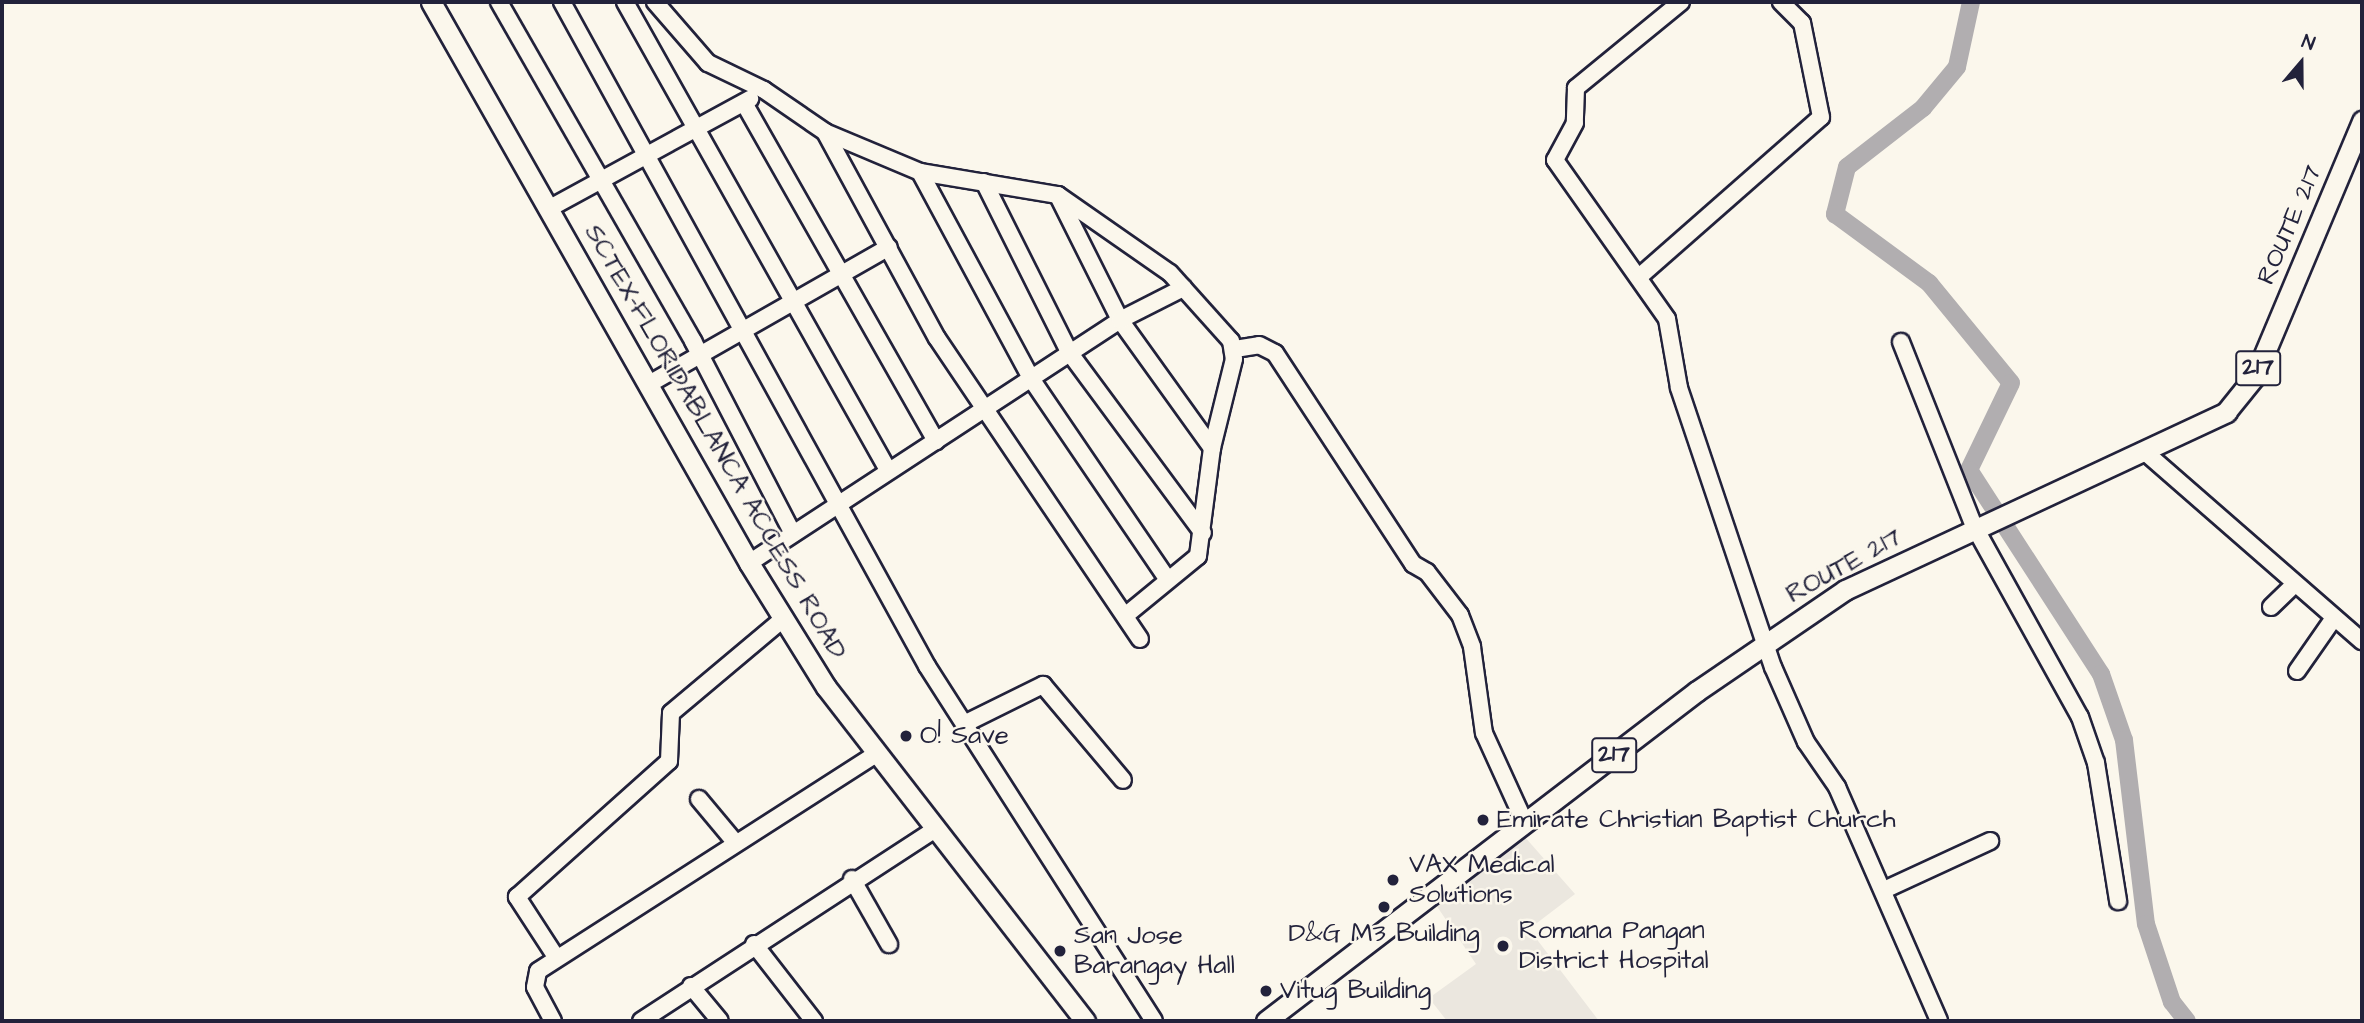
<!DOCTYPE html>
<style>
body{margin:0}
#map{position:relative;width:2364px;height:1023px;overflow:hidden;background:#fbf7ec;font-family:"Architects Daughter",sans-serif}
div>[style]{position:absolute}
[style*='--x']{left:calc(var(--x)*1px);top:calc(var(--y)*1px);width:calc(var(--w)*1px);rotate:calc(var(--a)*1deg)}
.built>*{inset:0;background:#ebe7df}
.river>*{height:18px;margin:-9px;padding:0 9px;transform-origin:9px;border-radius:9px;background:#b1aeb0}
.roads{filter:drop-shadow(2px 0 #22223b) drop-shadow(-2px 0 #22223b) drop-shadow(0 2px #22223b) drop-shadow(0 -2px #22223b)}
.minor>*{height:16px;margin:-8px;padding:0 8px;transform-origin:8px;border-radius:8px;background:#fbf7ec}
.major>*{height:19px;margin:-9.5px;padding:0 9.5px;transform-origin:9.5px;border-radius:9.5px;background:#fbf7ec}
.dots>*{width:19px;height:19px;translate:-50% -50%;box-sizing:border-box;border:4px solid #fbf7ec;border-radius:50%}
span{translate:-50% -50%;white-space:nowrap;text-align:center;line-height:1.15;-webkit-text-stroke:5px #fbf7ec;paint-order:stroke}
.shield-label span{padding:2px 5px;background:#fbf7ec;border:2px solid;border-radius:5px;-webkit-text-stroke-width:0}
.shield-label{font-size:24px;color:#22223b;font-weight:700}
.street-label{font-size:26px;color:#22223b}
.poi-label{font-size:26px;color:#22223b}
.left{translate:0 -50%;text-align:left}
.frame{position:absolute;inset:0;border:4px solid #22223b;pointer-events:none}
.north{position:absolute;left:2266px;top:28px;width:70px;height:70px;-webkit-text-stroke:5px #fbf7ec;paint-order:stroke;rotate:20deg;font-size:19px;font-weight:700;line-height:28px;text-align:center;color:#22223b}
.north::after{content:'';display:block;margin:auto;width:24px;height:32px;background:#22223b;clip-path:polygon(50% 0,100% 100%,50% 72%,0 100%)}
</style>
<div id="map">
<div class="built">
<div style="clip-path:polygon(1524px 836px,1575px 894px,1529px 929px,1599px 1021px,1447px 1021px,1429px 998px,1476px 964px,1436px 905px)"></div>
</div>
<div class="river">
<div style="--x:1971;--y:2;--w:66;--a:102.2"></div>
<div style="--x:1957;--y:67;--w:53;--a:129.7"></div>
<div style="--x:1923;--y:108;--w:96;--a:142.2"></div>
<div style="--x:1847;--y:167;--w:49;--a:104.3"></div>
<div style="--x:1835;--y:214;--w:117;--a:36.3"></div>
<div style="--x:1929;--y:283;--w:129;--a:50.6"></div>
<div style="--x:2011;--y:383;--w:97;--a:115.8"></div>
<div style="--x:1969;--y:470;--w:243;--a:57.1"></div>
<div style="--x:2101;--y:674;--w:70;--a:70.8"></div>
<div style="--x:2124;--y:740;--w:185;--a:83.2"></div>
<div style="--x:2146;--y:924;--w:82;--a:71.6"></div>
<div style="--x:2172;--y:1002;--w:24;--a:52"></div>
</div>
<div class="roads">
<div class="minor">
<div style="--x:499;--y:2;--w:391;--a:60.2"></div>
<div style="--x:693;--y:341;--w:217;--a:62.6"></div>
<div style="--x:562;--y:2;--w:758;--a:61.2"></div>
<div style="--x:927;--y:666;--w:421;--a:57.4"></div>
<div style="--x:625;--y:2;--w:537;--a:60.67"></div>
<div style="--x:655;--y:2;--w:81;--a:49"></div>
<div style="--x:708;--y:63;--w:62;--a:25.7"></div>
<div style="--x:764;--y:90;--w:74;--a:34.5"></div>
<div style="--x:825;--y:132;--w:234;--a:61.5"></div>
<div style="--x:937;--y:338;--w:363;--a:56"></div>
<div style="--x:1681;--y:2;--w:136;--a:140.7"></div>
<div style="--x:1576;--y:88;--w:35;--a:92"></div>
<div style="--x:1575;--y:123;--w:42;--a:118.4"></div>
<div style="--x:1555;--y:160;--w:194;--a:54.8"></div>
<div style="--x:1667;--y:319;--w:70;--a:80.1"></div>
<div style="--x:1679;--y:388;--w:294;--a:71.4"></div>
<div style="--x:1773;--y:667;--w:82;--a:66.3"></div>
<div style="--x:1806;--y:742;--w:55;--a:55.4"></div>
<div style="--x:1837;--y:787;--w:255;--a:66.4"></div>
<div style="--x:744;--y:103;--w:389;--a:60.4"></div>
<div style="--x:825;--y:132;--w:103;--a:22.8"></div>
<div style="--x:920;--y:172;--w:140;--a:9.5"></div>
<div style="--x:1058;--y:195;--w:136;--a:34.9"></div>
<div style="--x:1170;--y:273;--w:91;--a:48.1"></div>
<div style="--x:1231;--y:341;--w:18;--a:81"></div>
<div style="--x:1234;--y:359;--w:92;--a:103.9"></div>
<div style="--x:1212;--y:448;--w:109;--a:97.4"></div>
<div style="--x:1198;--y:556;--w:94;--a:140.6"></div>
<div style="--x:920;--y:172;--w:236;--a:61.7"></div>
<div style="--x:1032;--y:380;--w:238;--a:55.8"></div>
<div style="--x:984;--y:182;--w:190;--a:63.4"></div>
<div style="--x:1069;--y:352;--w:225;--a:53.5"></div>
<div style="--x:1059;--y:198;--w:136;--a:63.4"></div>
<div style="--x:1120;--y:320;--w:158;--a:54.3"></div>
<div style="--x:550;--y:208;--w:228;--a:-28.6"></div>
<div style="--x:1639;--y:277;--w:242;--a:-41.3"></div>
<div style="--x:1821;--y:117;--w:96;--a:-101.4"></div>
<div style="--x:1802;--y:23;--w:30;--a:-135"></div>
<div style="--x:1901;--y:342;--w:198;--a:68.4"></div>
<div style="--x:1974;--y:526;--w:218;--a:61"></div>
<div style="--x:2080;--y:717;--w:49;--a:70.8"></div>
<div style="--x:2096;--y:763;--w:140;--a:80.9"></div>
<div style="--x:1235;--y:349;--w:24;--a:-9"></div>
<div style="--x:1259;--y:345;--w:18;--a:27"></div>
<div style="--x:1275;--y:353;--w:252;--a:56.8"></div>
<div style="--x:1413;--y:564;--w:16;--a:30"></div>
<div style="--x:1427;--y:572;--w:54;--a:52.5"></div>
<div style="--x:1460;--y:615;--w:34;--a:69"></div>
<div style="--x:1472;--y:647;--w:87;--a:82.1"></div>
<div style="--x:1484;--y:733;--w:99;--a:65.5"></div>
<div style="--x:649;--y:384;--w:276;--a:-29.7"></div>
<div style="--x:2145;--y:452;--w:288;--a:41.1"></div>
<div style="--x:749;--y:563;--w:443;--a:-33.2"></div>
<div style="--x:1120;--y:320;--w:71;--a:-26.9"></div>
<div style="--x:2271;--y:607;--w:32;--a:-44"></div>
<div style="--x:2297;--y:671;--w:65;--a:-55.1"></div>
<div style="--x:966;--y:723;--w:86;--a:-26.3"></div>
<div style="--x:1043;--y:685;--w:124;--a:49.9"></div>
<div style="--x:699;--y:799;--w:56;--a:50.1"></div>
<div style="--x:852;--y:879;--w:75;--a:60.4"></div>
<div style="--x:1884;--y:890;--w:117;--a:-24.8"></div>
<div style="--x:754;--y:944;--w:98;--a:52.1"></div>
<div style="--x:556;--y:957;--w:72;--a:-123"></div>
<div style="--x:517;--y:897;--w:204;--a:-41.8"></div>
<div style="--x:669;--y:761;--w:48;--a:-87.6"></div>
<div style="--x:671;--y:713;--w:146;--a:-40"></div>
<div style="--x:691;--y:986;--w:45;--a:50.4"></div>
<div style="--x:553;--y:1021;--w:38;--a:-118"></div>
<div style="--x:535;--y:987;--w:16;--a:-79"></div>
<div style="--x:538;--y:971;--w:399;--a:-32.7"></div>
<div style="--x:641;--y:1021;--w:350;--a:-33.1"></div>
</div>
<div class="major">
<div style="--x:431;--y:2;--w:645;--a:60.45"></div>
<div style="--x:749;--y:563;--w:146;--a:58.2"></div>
<div style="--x:826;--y:687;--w:423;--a:52.2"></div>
<div style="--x:1266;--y:1021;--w:543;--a:-37.44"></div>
<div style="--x:1697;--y:691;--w:179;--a:-34.3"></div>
<div style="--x:1845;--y:590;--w:421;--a:-25"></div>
<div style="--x:2226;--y:412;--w:46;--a:-51.1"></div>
<div style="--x:2255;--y:376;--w:277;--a:-67.2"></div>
</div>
</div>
<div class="dots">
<div style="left:906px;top:736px;background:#22223b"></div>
<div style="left:1483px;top:820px;background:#22223b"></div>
<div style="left:1393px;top:880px;background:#22223b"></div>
<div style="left:1384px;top:907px;background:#22223b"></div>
<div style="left:1503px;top:946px;background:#22223b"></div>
<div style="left:1060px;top:951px;background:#22223b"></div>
<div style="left:1266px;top:991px;background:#22223b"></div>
</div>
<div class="shield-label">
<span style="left:2258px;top:368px">217</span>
<span style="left:1614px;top:755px">217</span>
</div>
<div class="street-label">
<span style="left:2290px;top:225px;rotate:-67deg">ROUTE 217</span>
<span style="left:715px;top:442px;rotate:60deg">SCTEX-FLORIDABLANCA ACCESS ROAD</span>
<span style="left:1844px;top:566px;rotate:-29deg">ROUTE 217</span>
</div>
<div class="poi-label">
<span class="left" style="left:920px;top:736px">O! Save</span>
<span class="left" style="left:1497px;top:820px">Emirate Christian Baptist Church</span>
<span class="left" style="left:1409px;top:880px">VAX Medical<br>Solutions</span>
<span class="left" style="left:1519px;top:946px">Romana Pangan<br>District Hospital</span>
<span style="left:1384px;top:934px">D&amp;G M3 Building</span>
<span class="left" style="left:1074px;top:951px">San Jose<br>Barangay Hall</span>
<span class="left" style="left:1280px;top:991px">Vitug Building</span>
</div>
<div class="frame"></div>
<div class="north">N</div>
</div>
